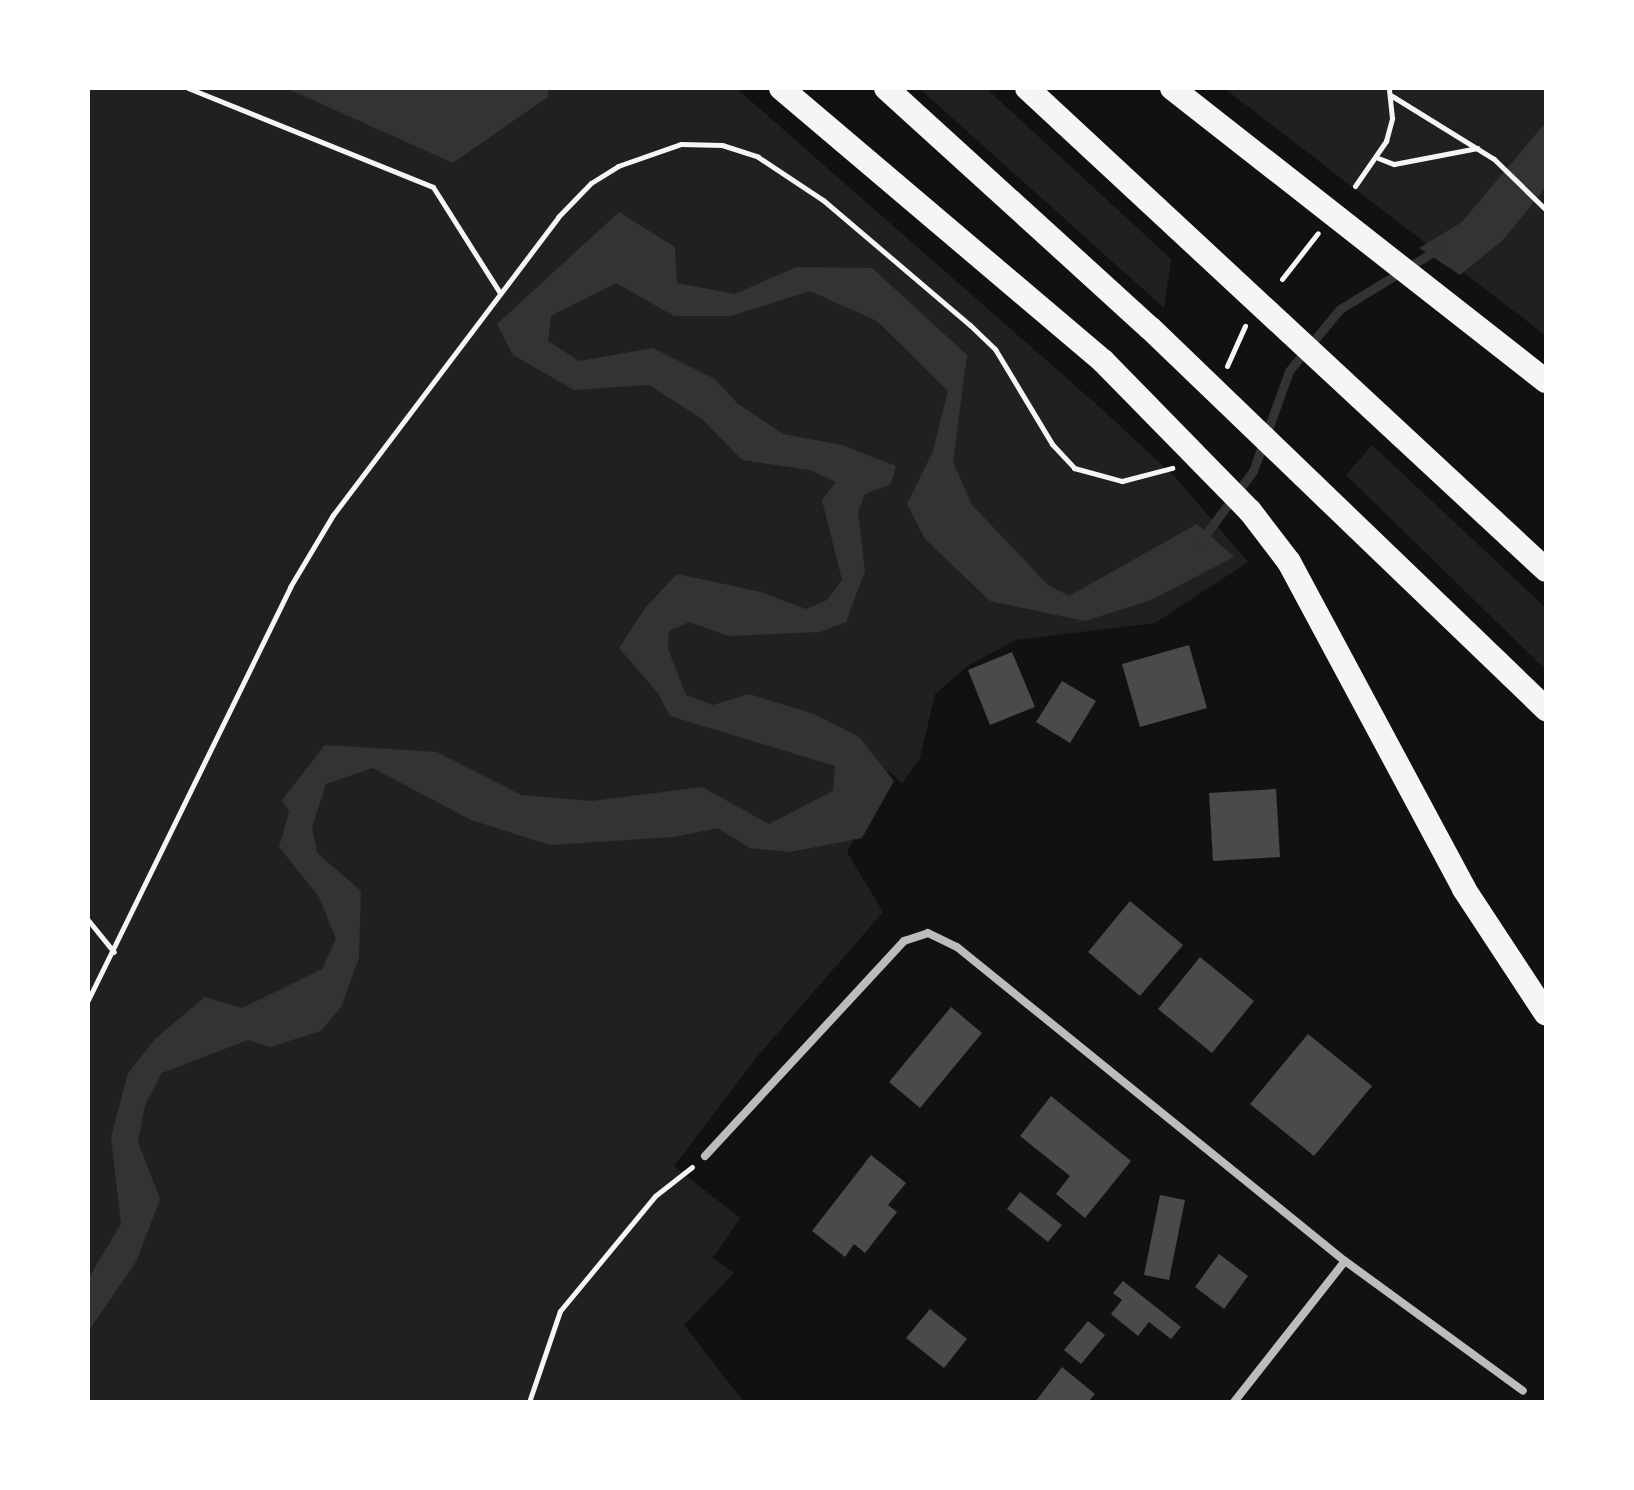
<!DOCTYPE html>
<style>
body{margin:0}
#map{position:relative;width:1634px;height:1490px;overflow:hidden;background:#111;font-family:Helvetica,sans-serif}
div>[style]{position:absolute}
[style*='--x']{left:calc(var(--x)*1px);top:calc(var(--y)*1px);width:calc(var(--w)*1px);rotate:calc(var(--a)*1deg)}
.green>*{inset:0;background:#202020}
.water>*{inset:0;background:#333}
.stream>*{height:9px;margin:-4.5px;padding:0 4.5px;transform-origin:4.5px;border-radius:4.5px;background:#333}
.building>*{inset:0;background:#4a4a4a}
.path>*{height:5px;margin:-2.5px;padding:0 2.5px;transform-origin:2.5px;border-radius:2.5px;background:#f5f5f5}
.minor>*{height:8px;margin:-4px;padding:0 4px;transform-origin:4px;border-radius:4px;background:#bcbcbc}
.motorway>*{height:24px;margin:-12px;padding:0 12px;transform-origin:12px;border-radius:12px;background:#f5f5f5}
span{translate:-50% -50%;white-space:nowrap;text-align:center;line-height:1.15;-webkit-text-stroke:7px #fff;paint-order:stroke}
.frame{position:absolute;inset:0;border:90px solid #fff;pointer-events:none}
</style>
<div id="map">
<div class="green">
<div style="clip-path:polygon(88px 88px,736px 88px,1104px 411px,1177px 479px,1248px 562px,1155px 623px,1016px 640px,969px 665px,935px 694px,920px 758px,902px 784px,888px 770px,847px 852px,883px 912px,756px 1058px,674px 1166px,740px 1218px,713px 1258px,734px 1273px,684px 1325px,744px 1402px,88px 1402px)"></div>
<div style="clip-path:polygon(919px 88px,986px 88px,1171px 259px,1164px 308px)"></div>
<div style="clip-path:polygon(1224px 88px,1546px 88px,1546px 336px)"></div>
<div style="clip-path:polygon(1372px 445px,1546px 608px,1546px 670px,1346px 475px)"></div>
</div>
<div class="water">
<div style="clip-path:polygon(286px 88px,547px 88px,549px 96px,453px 163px)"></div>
<div style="clip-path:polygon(1546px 122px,1546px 187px,1503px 240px,1460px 275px,1419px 248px,1462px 222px)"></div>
<div style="clip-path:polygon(619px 212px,675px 247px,677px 283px,735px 294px,796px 267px,872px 268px,967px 355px,953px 462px,972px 505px,1048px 585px,1069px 596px,1197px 524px,1234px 557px,1151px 600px,1085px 621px,990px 601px,925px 539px,907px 504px,933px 451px,948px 391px,877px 321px,810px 291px,731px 316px,674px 316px,616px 283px,551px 316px,548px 341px,579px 361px,653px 348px,715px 379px,737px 403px,783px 434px,842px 445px,896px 466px,891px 484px,865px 494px,858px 512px,865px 571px,846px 622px,820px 632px,729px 636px,689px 622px,669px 631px,668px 649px,686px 695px,713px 705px,749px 694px,814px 714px,859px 737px,894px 781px,862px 838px,790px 852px,750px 848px,718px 828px,674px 837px,550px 845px,471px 820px,373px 768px,326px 784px,312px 827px,317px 853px,361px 891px,359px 958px,341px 1007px,321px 1031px,270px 1047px,248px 1040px,162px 1073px,145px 1105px,138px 1142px,160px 1199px,137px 1260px,88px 1332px,88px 1279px,121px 1224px,111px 1137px,128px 1073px,155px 1039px,205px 997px,242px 1008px,322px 969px,336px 939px,319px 897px,279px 847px,289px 812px,282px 800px,325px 745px,437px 752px,521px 795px,592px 801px,702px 787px,769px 824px,833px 791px,835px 766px,670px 716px,658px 693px,619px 648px,645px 608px,677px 574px,761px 592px,806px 609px,827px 600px,842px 580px,822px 500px,836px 482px,810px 470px,742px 460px,702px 419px,649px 385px,574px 390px,513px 355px,497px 324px)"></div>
</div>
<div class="stream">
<div style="--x:1199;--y:543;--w:90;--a:-53.1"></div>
<div style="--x:1253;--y:471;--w:106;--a:-70.2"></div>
<div style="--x:1289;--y:371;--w:80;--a:-50.6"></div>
<div style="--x:1340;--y:309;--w:117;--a:-31.4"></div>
</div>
<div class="building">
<div style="clip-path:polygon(1189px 645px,1207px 708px,1140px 727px,1122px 664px)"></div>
<div style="clip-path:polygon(1012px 652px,1035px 707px,990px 725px,968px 670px)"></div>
<div style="clip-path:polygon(1062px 681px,1096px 701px,1070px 743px,1036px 722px)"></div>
<div style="clip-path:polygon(1276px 789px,1280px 857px,1213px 861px,1209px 793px)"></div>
<div style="clip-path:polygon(1130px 901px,1183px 945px,1140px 996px,1088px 952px)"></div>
<div style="clip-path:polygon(1200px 957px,1254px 1001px,1212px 1053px,1158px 1009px)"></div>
<div style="clip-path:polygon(951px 1007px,982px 1033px,920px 1108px,889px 1082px)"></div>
<div style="clip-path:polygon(1308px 1034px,1372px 1086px,1314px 1156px,1250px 1104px)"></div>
<div style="clip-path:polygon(1051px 1096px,1131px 1161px,1085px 1218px,1056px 1194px,1070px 1176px,1020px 1136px)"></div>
<div style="clip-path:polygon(871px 1155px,906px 1183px,888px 1205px,897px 1212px,865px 1253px,854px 1244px,845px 1257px,812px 1231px)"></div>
<div style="clip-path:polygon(1020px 1192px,1062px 1225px,1048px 1242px,1007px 1209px)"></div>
<div style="clip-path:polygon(1160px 1195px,1185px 1200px,1169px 1280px,1144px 1275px)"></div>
<div style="clip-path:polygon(1219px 1254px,1248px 1276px,1224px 1309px,1195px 1287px)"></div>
<div style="clip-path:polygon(1123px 1281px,1181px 1327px,1171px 1339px,1149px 1322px,1138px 1336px,1111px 1314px,1122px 1300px,1113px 1293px)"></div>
<div style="clip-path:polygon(930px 1309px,967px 1339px,944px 1368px,906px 1338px)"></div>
<div style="clip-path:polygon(1088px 1321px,1105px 1335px,1081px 1364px,1064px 1350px)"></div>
<div style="clip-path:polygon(1062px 1367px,1095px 1394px,1088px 1402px,1035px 1402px)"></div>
</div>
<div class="path">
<div style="--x:188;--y:88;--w:264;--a:22"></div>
<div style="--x:433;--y:187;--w:125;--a:57.7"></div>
<div style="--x:1392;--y:96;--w:120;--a:31.7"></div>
<div style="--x:1494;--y:159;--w:73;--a:44.4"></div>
<div style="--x:1378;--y:158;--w:17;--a:21"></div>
<div style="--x:1394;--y:164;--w:85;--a:-10.9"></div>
<div style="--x:1355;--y:186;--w:55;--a:-55.4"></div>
<div style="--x:1386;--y:141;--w:24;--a:-75"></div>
<div style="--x:1392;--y:118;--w:30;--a:-96"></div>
<div style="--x:1282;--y:279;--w:58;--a:-52"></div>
<div style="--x:1227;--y:366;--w:44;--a:-65.8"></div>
<div style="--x:88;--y:920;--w:41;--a:50.9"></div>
<div style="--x:88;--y:1000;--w:460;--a:-63.9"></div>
<div style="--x:290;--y:587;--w:84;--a:-59.2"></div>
<div style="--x:333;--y:515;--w:373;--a:-52.9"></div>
<div style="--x:558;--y:217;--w:47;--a:-45.9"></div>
<div style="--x:591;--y:183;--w:32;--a:-32"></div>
<div style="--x:618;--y:166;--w:67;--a:-19.2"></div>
<div style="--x:681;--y:144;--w:41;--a:1.4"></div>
<div style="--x:722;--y:145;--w:38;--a:18"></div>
<div style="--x:758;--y:157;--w:78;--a:33.5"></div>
<div style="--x:823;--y:200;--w:193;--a:40.4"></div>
<div style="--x:970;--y:325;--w:35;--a:44"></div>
<div style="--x:995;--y:349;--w:111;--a:59"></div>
<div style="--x:1052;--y:444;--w:33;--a:47"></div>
<div style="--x:1074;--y:468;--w:50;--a:15.2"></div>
<div style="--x:1122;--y:481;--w:52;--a:-14.6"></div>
<div style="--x:529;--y:1402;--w:96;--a:-71.2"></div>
<div style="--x:560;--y:1311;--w:149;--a:-50.4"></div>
<div style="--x:655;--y:1196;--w:47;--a:-38.1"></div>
</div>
<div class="minor">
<div style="--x:705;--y:1156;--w:293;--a:-47.2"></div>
<div style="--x:904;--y:941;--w:25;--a:-18"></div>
<div style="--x:928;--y:933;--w:32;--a:26"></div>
<div style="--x:957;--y:947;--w:499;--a:39"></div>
<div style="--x:1345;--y:1261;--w:220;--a:36.1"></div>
<div style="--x:1234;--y:1402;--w:179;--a:-51.8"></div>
</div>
<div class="motorway">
<div style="--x:781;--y:88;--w:422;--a:40.3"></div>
<div style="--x:1103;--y:361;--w:210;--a:45.6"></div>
<div style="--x:1250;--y:511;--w:64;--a:52.6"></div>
<div style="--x:1289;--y:562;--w:371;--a:61.8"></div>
<div style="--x:1464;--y:889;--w:149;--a:56.7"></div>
<div style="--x:886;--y:88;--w:357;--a:42.3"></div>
<div style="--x:1150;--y:328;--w:550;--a:43.89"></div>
<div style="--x:1027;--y:88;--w:708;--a:42.88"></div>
<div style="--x:1172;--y:88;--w:475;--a:38.1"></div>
</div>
<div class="frame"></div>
</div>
